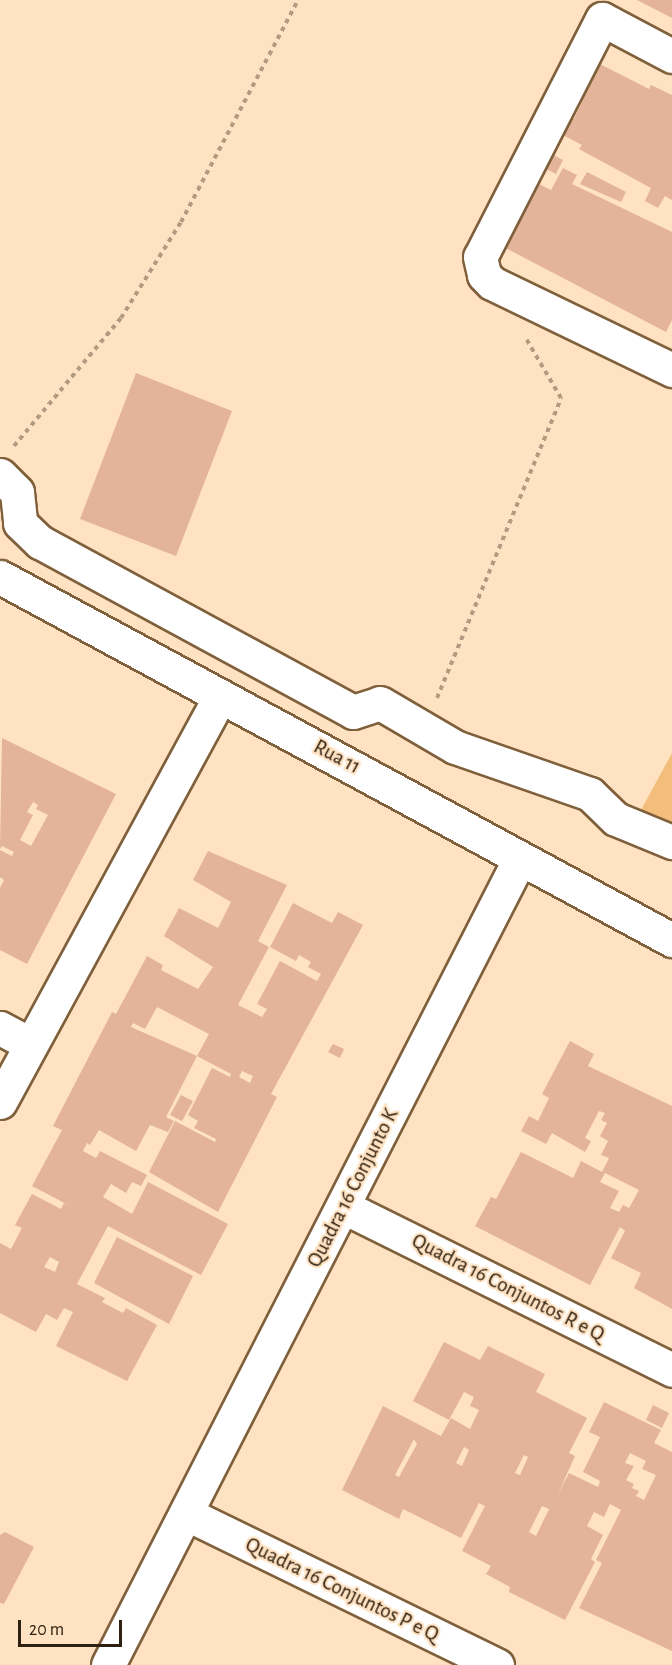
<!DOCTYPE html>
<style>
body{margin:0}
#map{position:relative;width:672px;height:1665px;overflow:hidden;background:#ffe2c2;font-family:"Alegreya Sans",sans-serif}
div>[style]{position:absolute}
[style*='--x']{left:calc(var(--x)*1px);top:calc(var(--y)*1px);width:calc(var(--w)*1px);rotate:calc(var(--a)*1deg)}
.green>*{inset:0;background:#f3bd7c}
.building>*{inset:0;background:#e3b499}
.path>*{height:4px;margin-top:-2px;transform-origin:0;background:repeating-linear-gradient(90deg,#b29b81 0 4.5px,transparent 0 9px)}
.roads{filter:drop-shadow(2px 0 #7f603b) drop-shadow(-2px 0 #7f603b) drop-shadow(0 2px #7f603b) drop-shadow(0 -2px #7f603b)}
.minor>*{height:33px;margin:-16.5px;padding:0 16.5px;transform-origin:16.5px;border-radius:16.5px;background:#fff}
.major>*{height:33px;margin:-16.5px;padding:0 16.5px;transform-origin:16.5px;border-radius:16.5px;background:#fff}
span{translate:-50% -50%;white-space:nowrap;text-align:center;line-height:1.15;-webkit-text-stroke:4.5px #ffe2c2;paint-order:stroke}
.street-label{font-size:21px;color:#2f2112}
.scale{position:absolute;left:18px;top:1620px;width:104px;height:27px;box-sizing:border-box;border:3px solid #2f2112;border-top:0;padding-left:8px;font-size:18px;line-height:21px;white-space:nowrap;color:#2f2112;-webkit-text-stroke:4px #ffe2c2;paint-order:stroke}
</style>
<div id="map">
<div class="green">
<div style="clip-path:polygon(672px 753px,672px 825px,641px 810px)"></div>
</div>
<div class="building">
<div style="clip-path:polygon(637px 0,672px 0,672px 18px)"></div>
<div style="clip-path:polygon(594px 61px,649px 89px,651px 85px,672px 95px,672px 200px,665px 196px,658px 208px,645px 201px,651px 188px,579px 149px,582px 145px,559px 133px,567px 116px,574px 119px,582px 102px,575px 99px)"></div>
<div style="clip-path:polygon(548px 152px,563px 160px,556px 174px,541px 166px)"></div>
<div style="clip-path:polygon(563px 168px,577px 175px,572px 184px,672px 232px,672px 320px,666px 332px,500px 245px,533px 181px,551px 190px)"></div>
<div style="clip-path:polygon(587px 172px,626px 192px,621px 202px,580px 184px)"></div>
<div style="clip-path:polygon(136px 373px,232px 411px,176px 556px,80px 519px)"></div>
<div style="clip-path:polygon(evenodd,2px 738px,116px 794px,27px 964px,0 950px,0 888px,4px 880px,0 877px,0 850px,12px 856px,14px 852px,2px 846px,0 849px,2px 738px,33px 802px,38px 805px,36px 809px,48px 815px,31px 846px,20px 840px,33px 815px,27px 812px,33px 802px)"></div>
<div style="clip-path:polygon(evenodd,208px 851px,287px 885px,258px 941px,269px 947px,238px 1005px,262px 1017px,267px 1009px,257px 1004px,280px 961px,317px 981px,321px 974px,308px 967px,311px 962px,299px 955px,296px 961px,270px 947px,293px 903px,332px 923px,338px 912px,363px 925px,271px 1094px,277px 1097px,218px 1212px,149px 1172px,175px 1121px,215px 1142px,216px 1139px,194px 1128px,198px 1121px,188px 1115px,212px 1068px,230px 1077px,231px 1074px,197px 1056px,209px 1034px,157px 1007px,145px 1029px,133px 1023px,131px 1027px,197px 1056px,166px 1117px,174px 1121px,168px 1132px,150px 1125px,136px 1151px,99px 1130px,90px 1145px,87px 1143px,83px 1151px,96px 1158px,100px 1151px,147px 1175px,141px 1186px,132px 1182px,126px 1193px,111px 1184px,103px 1197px,132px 1214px,148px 1182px,228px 1224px,201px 1275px,108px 1226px,77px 1284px,105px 1298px,102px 1302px,123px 1313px,126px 1308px,157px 1325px,127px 1381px,56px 1346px,73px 1312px,64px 1308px,57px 1320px,46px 1314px,36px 1332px,0 1313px,0 1243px,11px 1249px,22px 1228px,15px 1225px,32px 1194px,61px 1209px,64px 1203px,93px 1218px,32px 1186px,62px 1130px,53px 1126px,112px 1012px,116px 1014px,147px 956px,163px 965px,161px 970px,198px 989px,213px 967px,164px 936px,179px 908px,218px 928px,231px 902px,193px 880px,208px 851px,242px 1071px,253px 1076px,250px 1083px,239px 1077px,242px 1071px,208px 851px,50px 1257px,59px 1262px,55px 1272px,44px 1267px,50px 1257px)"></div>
<div style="clip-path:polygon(evenodd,570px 1041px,594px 1054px,588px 1066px,672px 1106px,672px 1309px,634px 1288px,641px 1273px,611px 1258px,625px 1231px,620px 1227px,590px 1285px,475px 1226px,491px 1197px,496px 1199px,521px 1152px,573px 1178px,581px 1161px,602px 1172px,609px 1158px,601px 1155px,608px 1141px,600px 1136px,607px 1123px,601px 1120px,605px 1113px,599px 1111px,585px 1138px,591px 1141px,585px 1152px,552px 1133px,546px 1144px,521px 1131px,529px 1116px,538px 1121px,549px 1098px,542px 1094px,570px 1041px,605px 1173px,639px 1190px,629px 1208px,623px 1205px,619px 1212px,610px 1208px,619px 1191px,600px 1182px,605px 1173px)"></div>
<div style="clip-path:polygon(333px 1044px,344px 1049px,340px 1058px,328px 1052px)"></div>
<div style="clip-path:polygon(181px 1095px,193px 1101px,182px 1121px,170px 1115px)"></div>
<div style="clip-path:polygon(117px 1237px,193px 1276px,169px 1324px,94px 1283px)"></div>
<div style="clip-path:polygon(evenodd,444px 1342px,480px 1360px,488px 1346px,545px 1374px,536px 1392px,587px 1418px,569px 1453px,575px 1456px,558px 1494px,569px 1473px,598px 1487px,600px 1481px,583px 1472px,600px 1437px,589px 1432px,604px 1402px,661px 1430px,654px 1443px,672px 1452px,672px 1651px,579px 1608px,602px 1563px,596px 1560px,621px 1510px,610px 1504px,604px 1517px,594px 1512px,587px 1526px,603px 1535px,591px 1559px,595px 1562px,565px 1620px,509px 1592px,510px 1587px,486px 1574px,491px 1566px,462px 1551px,485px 1506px,479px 1503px,461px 1538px,403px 1509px,399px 1519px,342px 1490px,383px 1406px,441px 1436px,451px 1418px,470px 1429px,479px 1410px,470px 1406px,474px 1397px,464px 1392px,449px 1420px,413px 1401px,444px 1342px,414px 1439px,417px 1444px,399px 1477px,395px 1475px,414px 1439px,444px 1342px,464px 1447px,469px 1450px,462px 1466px,456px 1463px,464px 1447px,444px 1342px,630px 1453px,646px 1461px,642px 1469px,656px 1475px,644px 1500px,636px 1496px,639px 1491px,632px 1488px,634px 1484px,626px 1480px,634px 1466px,625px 1463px,630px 1453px,444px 1342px,524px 1455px,528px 1457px,520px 1475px,515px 1473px,524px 1455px,444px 1342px,542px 1506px,549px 1509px,536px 1536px,529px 1532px,542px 1506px)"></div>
<div style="clip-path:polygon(653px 1405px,669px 1413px,662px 1428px,646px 1420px)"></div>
<div style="clip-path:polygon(5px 1532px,34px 1547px,4px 1604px,0 1603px,0 1535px)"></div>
</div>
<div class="path">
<div style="--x:14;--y:446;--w:167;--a:-50.1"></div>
<div style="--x:121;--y:318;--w:113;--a:-58"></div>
<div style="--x:181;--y:222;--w:251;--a:-62.2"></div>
<div style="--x:437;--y:698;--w:325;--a:-67.5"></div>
<div style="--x:561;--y:398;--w:71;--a:-120.5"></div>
</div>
<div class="roads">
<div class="minor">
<div style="--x:672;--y:56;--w:79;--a:-152.1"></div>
<div style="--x:602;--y:19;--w:267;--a:117.1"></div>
<div style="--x:480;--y:257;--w:18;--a:77"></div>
<div style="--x:484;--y:275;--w:11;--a:45"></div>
<div style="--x:492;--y:283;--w:200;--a:25.8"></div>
<div style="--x:0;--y:475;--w:24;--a:45"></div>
<div style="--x:17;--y:492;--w:31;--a:84"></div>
<div style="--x:20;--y:523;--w:28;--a:44"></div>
<div style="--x:40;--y:542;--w:356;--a:28.5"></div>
<div style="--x:353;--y:712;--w:28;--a:-18"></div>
<div style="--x:380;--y:703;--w:87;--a:30.4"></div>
<div style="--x:455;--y:747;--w:143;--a:19.2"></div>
<div style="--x:590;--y:794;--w:36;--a:44"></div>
<div style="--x:616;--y:819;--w:61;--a:22.3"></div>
<div style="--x:0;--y:1028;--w:34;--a:28"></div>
<div style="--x:0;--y:1102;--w:462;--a:-61.5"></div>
<div style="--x:344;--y:1207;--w:366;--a:26.4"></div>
<div style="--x:187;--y:1514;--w:345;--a:26"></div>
<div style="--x:108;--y:1665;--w:904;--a:-62.95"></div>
</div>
<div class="major">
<div style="--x:0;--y:577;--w:764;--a:28.38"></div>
</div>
</div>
<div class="street-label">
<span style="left:337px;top:757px;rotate:28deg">Rua 11</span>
<span style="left:353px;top:1188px;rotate:-63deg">Quadra 16 Conjunto K</span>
<span style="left:508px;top:1288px;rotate:27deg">Quadra 16 Conjuntos R e Q</span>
<span style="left:342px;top:1590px;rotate:26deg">Quadra 16 Conjuntos P e Q</span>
</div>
<div class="scale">20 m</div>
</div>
